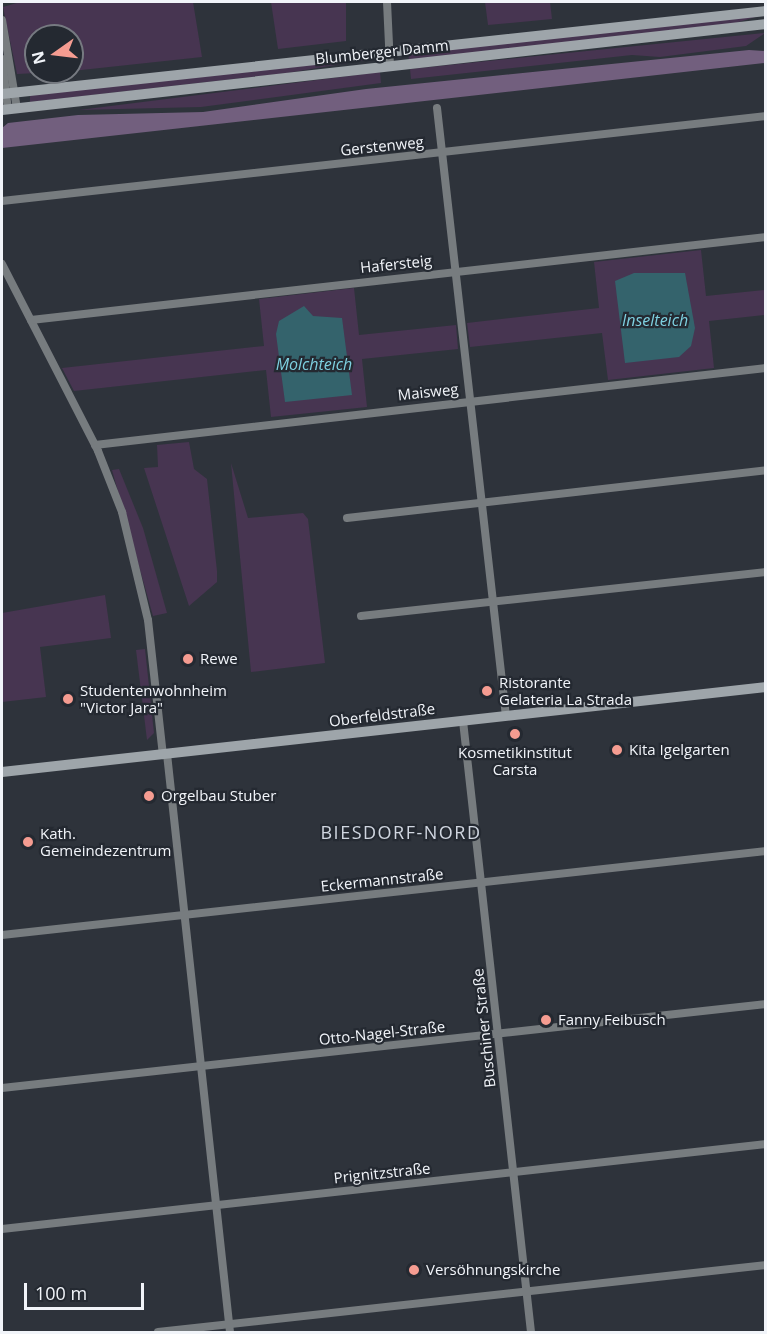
<!DOCTYPE html>
<meta charset="utf-8">
<style>
body{margin:0}
#map{position:relative;width:767px;height:1334px;overflow:hidden;background:#2e333b;font-family:"Open Sans",sans-serif}
div>[style]{position:absolute}
[style*='--x']{left:calc(var(--x)*1px);top:calc(var(--y)*1px);width:calc(var(--w)*1px);rotate:calc(var(--a)*1deg)}
.green>*{inset:0;background:#473551}
.forest>*{inset:0;background:#725f7e}
.water>*{inset:0;background:#34636c}
.street>*{height:8px;margin:-4px;padding:0 4px;transform-origin:4px;border-radius:4px;background:#777c7f}
.secondary>*{height:10px;margin:-5px;padding:0 5px;transform-origin:5px;border-radius:5px;background:#9ea5aa}
.dots>*{width:16px;height:16px;translate:-50% -50%;box-sizing:border-box;border:3px solid #242931;border-radius:50%}
span{translate:-50% -50%;white-space:nowrap;text-align:center;line-height:1.15;-webkit-text-stroke:4.5px #242931;paint-order:stroke}
.street-label{font-size:15px;color:#f1f4f9}
.poi-label{font-size:15px;color:#f1f4f9}
.left{translate:0 -50%;text-align:left}
.water-label{font-size:16px;color:#7ed0e0;font-style:italic}
.quarter-label{font-size:18px;color:#d0d6e0;letter-spacing:1.5px}
.frame{position:absolute;inset:0;border:3px solid #f1f4f9;pointer-events:none}
.north{position:absolute;left:24px;top:24px;width:60px;height:60px;box-sizing:border-box;background:#242931;border:2px solid #767a81;border-radius:50%;rotate:256deg;font-size:16px;font-weight:700;line-height:24px;text-align:center;color:#f1f4f9}
.north::after{content:'';display:block;margin:auto;width:21px;height:27px;background:#f59c91;clip-path:polygon(50% 0,100% 100%,50% 72%,0 100%)}
.scale{position:absolute;left:24px;top:1283px;width:120px;height:27px;box-sizing:border-box;border:3px solid #f1f4f9;border-top:0;padding-left:8px;font-size:18px;line-height:21px;white-space:nowrap;color:#f1f4f9;-webkit-text-stroke:4px #242931;paint-order:stroke}
</style>
<div id="map">
<div class="green">
<div style="clip-path:polygon(20px 2px,193px 2px,202px 57px,72px 71px,72px 36px,36px 36px,36px 72px,58px 72px,17px 74px,3px 7px)"></div>
<div style="clip-path:polygon(271px 2px,346px 2px,346px 41px,278px 49px)"></div>
<div style="clip-path:polygon(485px 2px,550px 2px,552px 19px,488px 25px)"></div>
<div style="clip-path:polygon(765px 14px,736px 23px,409px 60px,408px 53px)"></div>
<div style="clip-path:polygon(765px 33px,746px 46px,660px 57px,632px 55px,411px 79px,410px 69px)"></div>
<div style="clip-path:polygon(378px 58px,287px 73px,30px 102px,30px 95px)"></div>
<div style="clip-path:polygon(380px 72px,381px 83px,201px 107px,79px 110px)"></div>
<div style="clip-path:polygon(701px 250px,706px 296px,765px 290px,765px 315px,709px 321px,714px 368px,608px 380px,602px 333px,470px 347px,467px 323px,599px 308px,594px 262px)"></div>
<div style="clip-path:polygon(354px 288px,359px 335px,456px 325px,458px 349px,362px 359px,367px 407px,271px 417px,266px 370px,74px 391px,62px 368px,264px 346px,259px 299px)"></div>
<div style="clip-path:polygon(189px 442px,194px 469px,207px 479px,217px 571px,217px 582px,189px 606px,144px 468px,158px 467px,157px 445px)"></div>
<div style="clip-path:polygon(231px 463px,248px 518px,303px 513px,308px 519px,325px 663px,251px 672px)"></div>
<div style="clip-path:polygon(119px 469px,143px 528px,167px 613px,153px 616px,112px 470px)"></div>
<div style="clip-path:polygon(105px 595px,111px 638px,40px 647px,46px 697px,2px 702px,2px 613px)"></div>
<div style="clip-path:polygon(145px 649px,154px 733px,147px 740px,136px 650px)"></div>
</div>
<div class="forest">
<div style="clip-path:polygon(749px 50px,765px 51px,765px 63px,2px 148px,2px 128px,8px 123px,78px 115px,203px 112px,366px 89px)"></div>
</div>
<div class="water">
<div style="clip-path:polygon(634px 273px,685px 273px,695px 328px,691px 346px,679px 357px,625px 363px,615px 281px)"></div>
<div style="clip-path:polygon(304px 306px,313px 316px,342px 318px,352px 395px,285px 402px,276px 334px,279px 321px)"></div>
</div>
<div class="street">
<div style="--x:387;--y:2;--w:64;--a:87.3"></div>
<div style="--x:2;--y:20;--w:90;--a:80.4"></div>
<div style="--x:2;--y:59;--w:51;--a:83.3"></div>
<div style="--x:437;--y:108;--w:612;--a:83.53"></div>
<div style="--x:2;--y:201;--w:769;--a:-6.35"></div>
<div style="--x:2;--y:264;--w:210;--a:62.8"></div>
<div style="--x:98;--y:451;--w:66;--a:68.5"></div>
<div style="--x:122;--y:512;--w:111;--a:76.5"></div>
<div style="--x:148;--y:620;--w:136;--a:83.7"></div>
<div style="--x:31;--y:320;--w:740;--a:-6.44"></div>
<div style="--x:95;--y:445;--w:675;--a:-6.55"></div>
<div style="--x:347;--y:518;--w:422;--a:-6.5"></div>
<div style="--x:361;--y:616;--w:407;--a:-6.2"></div>
<div style="--x:463;--y:721;--w:615;--a:83.65"></div>
<div style="--x:167;--y:754;--w:581;--a:83.78"></div>
<div style="--x:2;--y:935;--w:769;--a:-6.27"></div>
<div style="--x:2;--y:1088;--w:769;--a:-6.27"></div>
<div style="--x:2;--y:1229;--w:769;--a:-6.35"></div>
<div style="--x:158;--y:1332;--w:612;--a:-6.29"></div>
</div>
<div class="secondary">
<div style="--x:2;--y:94;--w:768;--a:-6.2"></div>
<div style="--x:2;--y:110;--w:769;--a:-6.42"></div>
<div style="--x:2;--y:772;--w:769;--a:-6.35"></div>
</div>
<div class="dots">
<div style="left:188px;top:659px;background:#f59c91"></div>
<div style="left:487px;top:691px;background:#f59c91"></div>
<div style="left:68px;top:699px;background:#f59c91"></div>
<div style="left:515px;top:734px;background:#f59c91"></div>
<div style="left:617px;top:750px;background:#f59c91"></div>
<div style="left:149px;top:796px;background:#f59c91"></div>
<div style="left:28px;top:842px;background:#f59c91"></div>
<div style="left:546px;top:1020px;background:#f59c91"></div>
<div style="left:414px;top:1270px;background:#f59c91"></div>
</div>
<div class="street-label">
<span style="left:382px;top:52px;rotate:-6deg">Blumberger Damm</span>
<span style="left:382px;top:146px;rotate:-6deg">Gerstenweg</span>
<span style="left:396px;top:264px;rotate:-6deg">Hafersteig</span>
<span style="left:428px;top:392px;rotate:-6deg">Maisweg</span>
<span style="left:382px;top:715px;rotate:-7deg">Oberfeldstraße</span>
<span style="left:382px;top:880px;rotate:-6deg">Eckermannstraße</span>
<span style="left:484px;top:1028px;rotate:-96deg">Buschiner Straße</span>
<span style="left:382px;top:1033px;rotate:-6deg">Otto-Nagel-Straße</span>
<span style="left:382px;top:1173px;rotate:-6deg">Prignitzstraße</span>
</div>
<div class="poi-label">
<span class="left" style="left:200px;top:659px">Rewe</span>
<span class="left" style="left:499px;top:691px">Ristorante<br>Gelateria La Strada</span>
<span class="left" style="left:80px;top:699px">Studentenwohnheim<br>"Victor Jara"</span>
<span class="left" style="left:629px;top:750px">Kita Igelgarten</span>
<span style="left:515px;top:761px">Kosmetikinstitut<br>Carsta</span>
<span class="left" style="left:161px;top:796px">Orgelbau Stuber</span>
<span class="left" style="left:40px;top:842px">Kath.<br>Gemeindezentrum</span>
<span class="left" style="left:558px;top:1020px">Fanny Feibusch</span>
<span class="left" style="left:426px;top:1270px">Versöhnungskirche</span>
</div>
<div class="water-label">
<span style="left:655px;top:320px">Inselteich</span>
<span style="left:314px;top:364px">Molchteich</span>
</div>
<div class="quarter-label">
<span style="left:401px;top:832px">BIESDORF-NORD</span>
</div>
<div class="frame"></div>
<div class="north">N</div>
<div class="scale">100 m</div>
</div>
